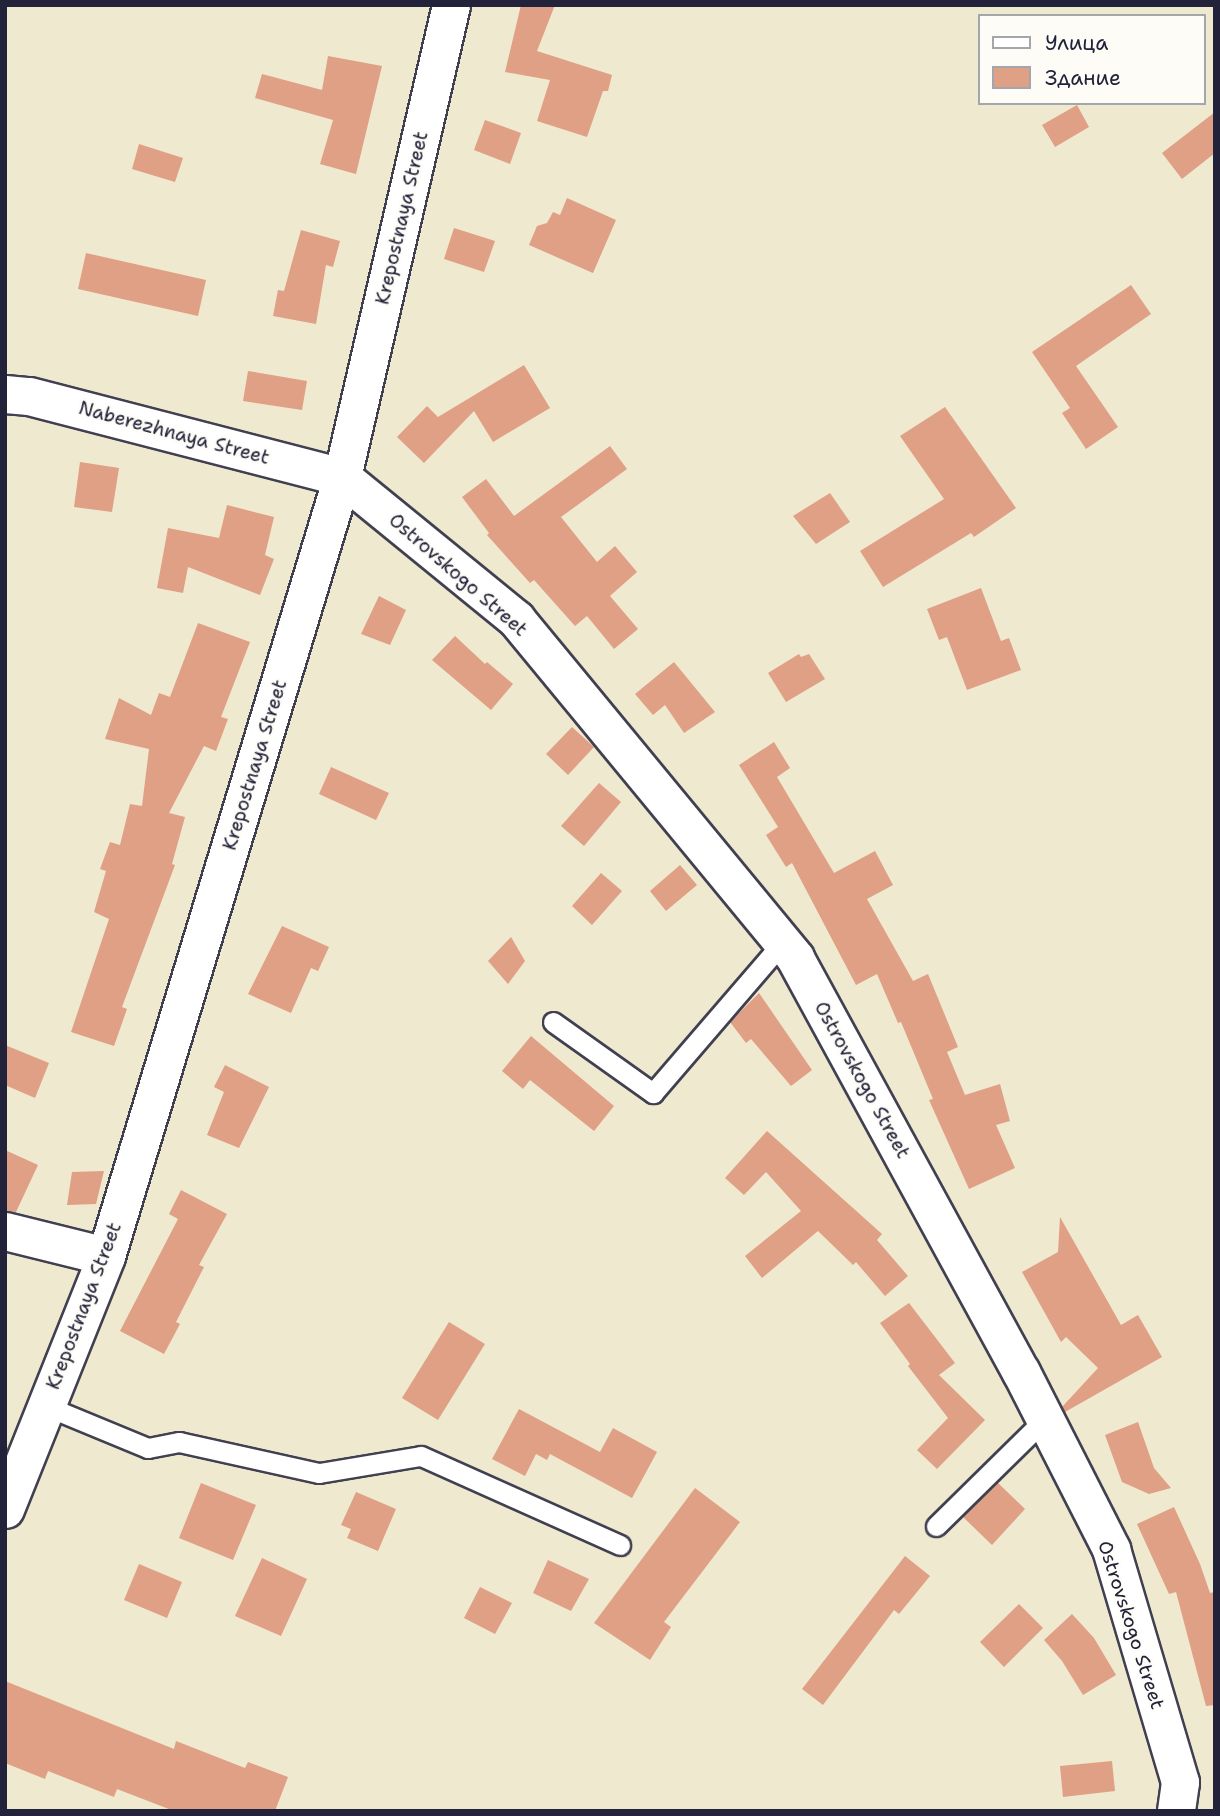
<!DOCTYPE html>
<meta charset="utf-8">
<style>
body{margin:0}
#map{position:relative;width:1220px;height:1816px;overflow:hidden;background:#efe9cf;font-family:"Shantell Sans",sans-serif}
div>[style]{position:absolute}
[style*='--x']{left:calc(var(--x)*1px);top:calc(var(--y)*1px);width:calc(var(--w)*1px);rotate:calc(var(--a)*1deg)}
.building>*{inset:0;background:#dfa085}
.roads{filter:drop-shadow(2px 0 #414051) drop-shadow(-2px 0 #414051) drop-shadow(0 2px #414051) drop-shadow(0 -2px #414051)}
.service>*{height:19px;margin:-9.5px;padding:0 9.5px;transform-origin:9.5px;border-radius:9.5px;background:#fff}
.minor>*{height:37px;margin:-18.5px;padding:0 18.5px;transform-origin:18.5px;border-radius:18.5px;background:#fff}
span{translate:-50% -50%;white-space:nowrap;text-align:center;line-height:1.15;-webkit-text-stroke:5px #fdfcf7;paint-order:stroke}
.street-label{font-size:19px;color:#22223b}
.frame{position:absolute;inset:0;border:7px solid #22223b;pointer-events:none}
.legend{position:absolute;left:978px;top:14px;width:228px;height:91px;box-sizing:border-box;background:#fdfcf7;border:2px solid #a5a5ac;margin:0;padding:9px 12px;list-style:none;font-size:21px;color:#22223b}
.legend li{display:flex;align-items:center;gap:14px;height:35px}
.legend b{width:35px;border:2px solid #a5a5ac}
</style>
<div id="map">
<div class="building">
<div style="clip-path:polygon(521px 5px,555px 5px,537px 51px,612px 75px,608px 91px,603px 91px,587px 137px,537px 121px,550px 80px,505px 72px)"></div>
<div style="clip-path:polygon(328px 56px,382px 66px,356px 174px,320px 164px,333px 120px,255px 98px,262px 74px,322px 90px)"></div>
<div style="clip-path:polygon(1077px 105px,1089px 127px,1055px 147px,1042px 125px)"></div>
<div style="clip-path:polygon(1215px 112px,1215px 153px,1182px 179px,1162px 153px)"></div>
<div style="clip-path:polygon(485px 120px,521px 133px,510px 164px,474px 150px)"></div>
<div style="clip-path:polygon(139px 144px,183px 158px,175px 182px,132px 169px)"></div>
<div style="clip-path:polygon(567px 198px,616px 220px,593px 273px,529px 245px,537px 226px,547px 223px,553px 212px,560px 215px)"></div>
<div style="clip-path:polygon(454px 228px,495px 241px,484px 272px,444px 259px)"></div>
<div style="clip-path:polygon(301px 230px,340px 241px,333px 267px,326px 265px,316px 324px,273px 316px,278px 290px,284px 291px)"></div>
<div style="clip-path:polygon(86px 253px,206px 280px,198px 316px,78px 289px)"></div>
<div style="clip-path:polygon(1131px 285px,1151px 314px,1076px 366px,1118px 427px,1086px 449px,1062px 413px,1070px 408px,1032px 352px)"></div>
<div style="clip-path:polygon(524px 365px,550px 408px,493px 442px,474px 411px,424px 463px,397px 437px,427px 406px,438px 417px)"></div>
<div style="clip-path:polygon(248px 371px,307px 381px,302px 410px,243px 401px)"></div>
<div style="clip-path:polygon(945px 407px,1016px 508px,974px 537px,971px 533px,883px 587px,860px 551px,944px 499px,900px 436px)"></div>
<div style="clip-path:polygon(610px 446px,627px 469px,561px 517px,597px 562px,615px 546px,637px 572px,610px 596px,638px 629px,614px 649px,587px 616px,575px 626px,534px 580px,530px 583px,487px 535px,489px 533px,462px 497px,486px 479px,514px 516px)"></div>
<div style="clip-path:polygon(80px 462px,119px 468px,112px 512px,74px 507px)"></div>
<div style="clip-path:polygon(830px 493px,850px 522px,816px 544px,793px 516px)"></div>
<div style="clip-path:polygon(227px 505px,274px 517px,265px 555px,274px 559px,260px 595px,188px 567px,183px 593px,157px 588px,168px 528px,219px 538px)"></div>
<div style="clip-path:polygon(981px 588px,1001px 641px,1009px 638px,1021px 670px,967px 690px,947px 637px,939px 640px,927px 609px)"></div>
<div style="clip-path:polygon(379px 596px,406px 610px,390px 645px,361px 634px)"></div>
<div style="clip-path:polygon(198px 623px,250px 642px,221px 717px,228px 719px,216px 751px,204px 746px,169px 813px,185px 817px,172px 864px,175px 865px,122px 1007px,127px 1009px,114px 1046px,71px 1032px,109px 919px,94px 912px,106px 871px,100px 869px,110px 842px,120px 845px,130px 804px,142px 806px,149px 749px,105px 739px,119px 698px,151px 715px,159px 693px,170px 697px)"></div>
<div style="clip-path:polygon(455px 636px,485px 664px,487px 662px,513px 684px,491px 710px,432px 660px)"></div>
<div style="clip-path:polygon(799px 654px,801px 657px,809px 654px,825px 679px,786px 702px,768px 673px)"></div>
<div style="clip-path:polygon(674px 662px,715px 712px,684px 733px,665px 705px,653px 715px,635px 694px)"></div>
<div style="clip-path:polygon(572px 727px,594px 747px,568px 775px,546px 754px)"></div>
<div style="clip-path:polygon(774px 742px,790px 768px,777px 777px,834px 873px,875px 851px,893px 885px,867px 899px,913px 981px,928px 974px,958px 1047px,947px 1052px,965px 1095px,1000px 1084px,1010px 1121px,996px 1125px,1015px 1168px,969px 1189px,929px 1100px,933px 1099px,901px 1022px,898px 1023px,877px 974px,856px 985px,792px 863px,786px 867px,766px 835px,778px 827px,739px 765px)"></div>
<div style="clip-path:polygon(331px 767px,389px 793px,376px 820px,319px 794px)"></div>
<div style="clip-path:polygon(599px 783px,621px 802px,584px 846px,561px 826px)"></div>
<div style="clip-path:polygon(680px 865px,697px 885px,666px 911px,650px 891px)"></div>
<div style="clip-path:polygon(601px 873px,622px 891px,592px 925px,572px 906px)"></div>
<div style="clip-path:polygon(282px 926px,329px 947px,318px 971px,311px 968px,291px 1013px,248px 994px)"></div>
<div style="clip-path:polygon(511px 937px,525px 961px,508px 984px,488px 961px)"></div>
<div style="clip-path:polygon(759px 993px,812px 1070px,791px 1086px,751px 1039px,746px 1043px,730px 1022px)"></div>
<div style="clip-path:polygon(531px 1036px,614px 1106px,594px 1131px,530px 1080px,523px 1089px,502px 1071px)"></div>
<div style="clip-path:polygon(5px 1045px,49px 1063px,35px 1098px,5px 1085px)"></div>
<div style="clip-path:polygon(225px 1065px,269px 1087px,239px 1148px,207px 1135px,224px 1092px,214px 1087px)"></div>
<div style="clip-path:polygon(767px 1131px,882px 1234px,877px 1240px,908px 1276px,885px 1296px,856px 1262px,853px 1265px,818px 1231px,762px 1278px,745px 1256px,801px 1211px,766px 1172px,744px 1195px,725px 1178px)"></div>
<div style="clip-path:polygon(5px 1150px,38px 1165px,16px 1212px,5px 1211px)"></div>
<div style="clip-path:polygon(104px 1171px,96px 1204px,67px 1205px,72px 1172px)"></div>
<div style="clip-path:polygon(181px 1190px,227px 1214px,199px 1265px,204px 1267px,176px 1322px,180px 1324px,164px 1354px,120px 1331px,178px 1219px,169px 1214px)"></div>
<div style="clip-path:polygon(1060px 1217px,1121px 1325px,1138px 1315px,1162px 1357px,1065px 1412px,1062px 1407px,1098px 1368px,1066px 1337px,1061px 1342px,1022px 1272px,1058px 1252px)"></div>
<div style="clip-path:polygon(909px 1303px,955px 1363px,939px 1375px,985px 1420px,937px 1469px,917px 1450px,948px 1418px,908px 1366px,910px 1364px,880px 1323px)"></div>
<div style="clip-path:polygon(449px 1322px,485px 1344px,438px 1420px,402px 1398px)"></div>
<div style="clip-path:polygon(519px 1409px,600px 1452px,613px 1428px,657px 1452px,632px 1498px,550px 1454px,547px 1460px,536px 1454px,525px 1476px,492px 1459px)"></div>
<div style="clip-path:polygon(1138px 1422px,1154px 1468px,1171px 1488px,1149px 1494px,1122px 1482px,1105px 1435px)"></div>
<div style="clip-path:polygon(201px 1483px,256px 1505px,233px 1560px,179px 1538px)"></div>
<div style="clip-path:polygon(998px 1483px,1025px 1509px,992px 1545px,963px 1517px)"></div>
<div style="clip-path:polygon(695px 1488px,740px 1522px,664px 1622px,671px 1627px,650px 1660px,594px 1623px)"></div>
<div style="clip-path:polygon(356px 1492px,396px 1509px,378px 1551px,347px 1538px,351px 1529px,341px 1525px)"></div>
<div style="clip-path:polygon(1174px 1507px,1200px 1564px,1210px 1593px,1215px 1592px,1215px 1705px,1206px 1706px,1176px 1592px,1169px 1594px,1137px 1524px)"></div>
<div style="clip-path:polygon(905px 1556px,930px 1576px,899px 1614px,894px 1610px,823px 1705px,802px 1689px)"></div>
<div style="clip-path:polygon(262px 1558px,307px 1579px,281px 1636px,235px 1616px)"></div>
<div style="clip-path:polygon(548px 1560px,589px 1579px,571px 1611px,533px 1593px)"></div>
<div style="clip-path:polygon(139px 1564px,182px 1582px,167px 1618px,124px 1600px)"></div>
<div style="clip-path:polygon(480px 1587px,512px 1603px,495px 1634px,464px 1618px)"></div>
<div style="clip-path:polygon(1019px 1604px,1043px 1628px,1004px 1667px,980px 1642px)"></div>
<div style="clip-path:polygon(1072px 1614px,1094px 1638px,1116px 1675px,1083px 1695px,1062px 1661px,1044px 1640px)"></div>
<div style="clip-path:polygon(5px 1681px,174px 1749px,176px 1741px,245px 1768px,248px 1762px,288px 1777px,275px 1811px,174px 1811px,117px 1789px,114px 1797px,48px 1771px,45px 1779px,5px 1763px)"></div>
<div style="clip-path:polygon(1112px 1761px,1115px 1791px,1063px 1797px,1060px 1766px)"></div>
</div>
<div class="roads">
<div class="service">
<div style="--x:553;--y:1022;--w:123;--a:35.4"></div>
<div style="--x:653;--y:1093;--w:199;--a:-49.3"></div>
<div style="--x:46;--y:1406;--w:110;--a:22.4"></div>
<div style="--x:148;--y:1448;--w:32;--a:-11"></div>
<div style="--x:179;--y:1442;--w:143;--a:12.5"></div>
<div style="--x:319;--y:1473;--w:103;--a:-9.5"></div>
<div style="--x:421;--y:1456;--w:218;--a:24.1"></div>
<div style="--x:936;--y:1526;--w:153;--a:-44.5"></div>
</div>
<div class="minor">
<div style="--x:5;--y:394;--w:24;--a:5"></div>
<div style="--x:29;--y:396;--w:323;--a:14.5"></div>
<div style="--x:342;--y:477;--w:225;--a:39.2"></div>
<div style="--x:516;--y:619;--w:439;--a:50.5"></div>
<div style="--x:795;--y:958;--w:472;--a:61.4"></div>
<div style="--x:1021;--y:1372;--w:199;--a:63"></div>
<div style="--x:1111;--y:1549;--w:243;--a:73.5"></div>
<div style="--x:1180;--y:1782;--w:29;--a:98"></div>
<div style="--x:5;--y:1231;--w:104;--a:13.9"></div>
<div style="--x:5;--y:1509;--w:272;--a:-68.2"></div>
<div style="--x:106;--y:1256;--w:814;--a:-73.15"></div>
<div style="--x:342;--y:477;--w:484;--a:-77"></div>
</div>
</div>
<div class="street-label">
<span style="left:402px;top:218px;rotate:-77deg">Krepostnaya Street</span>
<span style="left:174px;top:433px;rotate:15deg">Naberezhnaya Street</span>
<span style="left:458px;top:575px;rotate:41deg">Ostrovskogo Street</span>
<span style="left:255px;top:765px;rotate:-73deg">Krepostnaya Street</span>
<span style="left:862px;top:1080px;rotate:61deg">Ostrovskogo Street</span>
<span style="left:84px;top:1306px;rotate:-69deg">Krepostnaya Street</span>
<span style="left:1131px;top:1625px;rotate:72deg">Ostrovskogo Street</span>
</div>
<div class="frame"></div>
<ul class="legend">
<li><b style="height:9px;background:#fff"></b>Улица</li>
<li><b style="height:19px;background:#dfa085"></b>Здание</li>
</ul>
</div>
